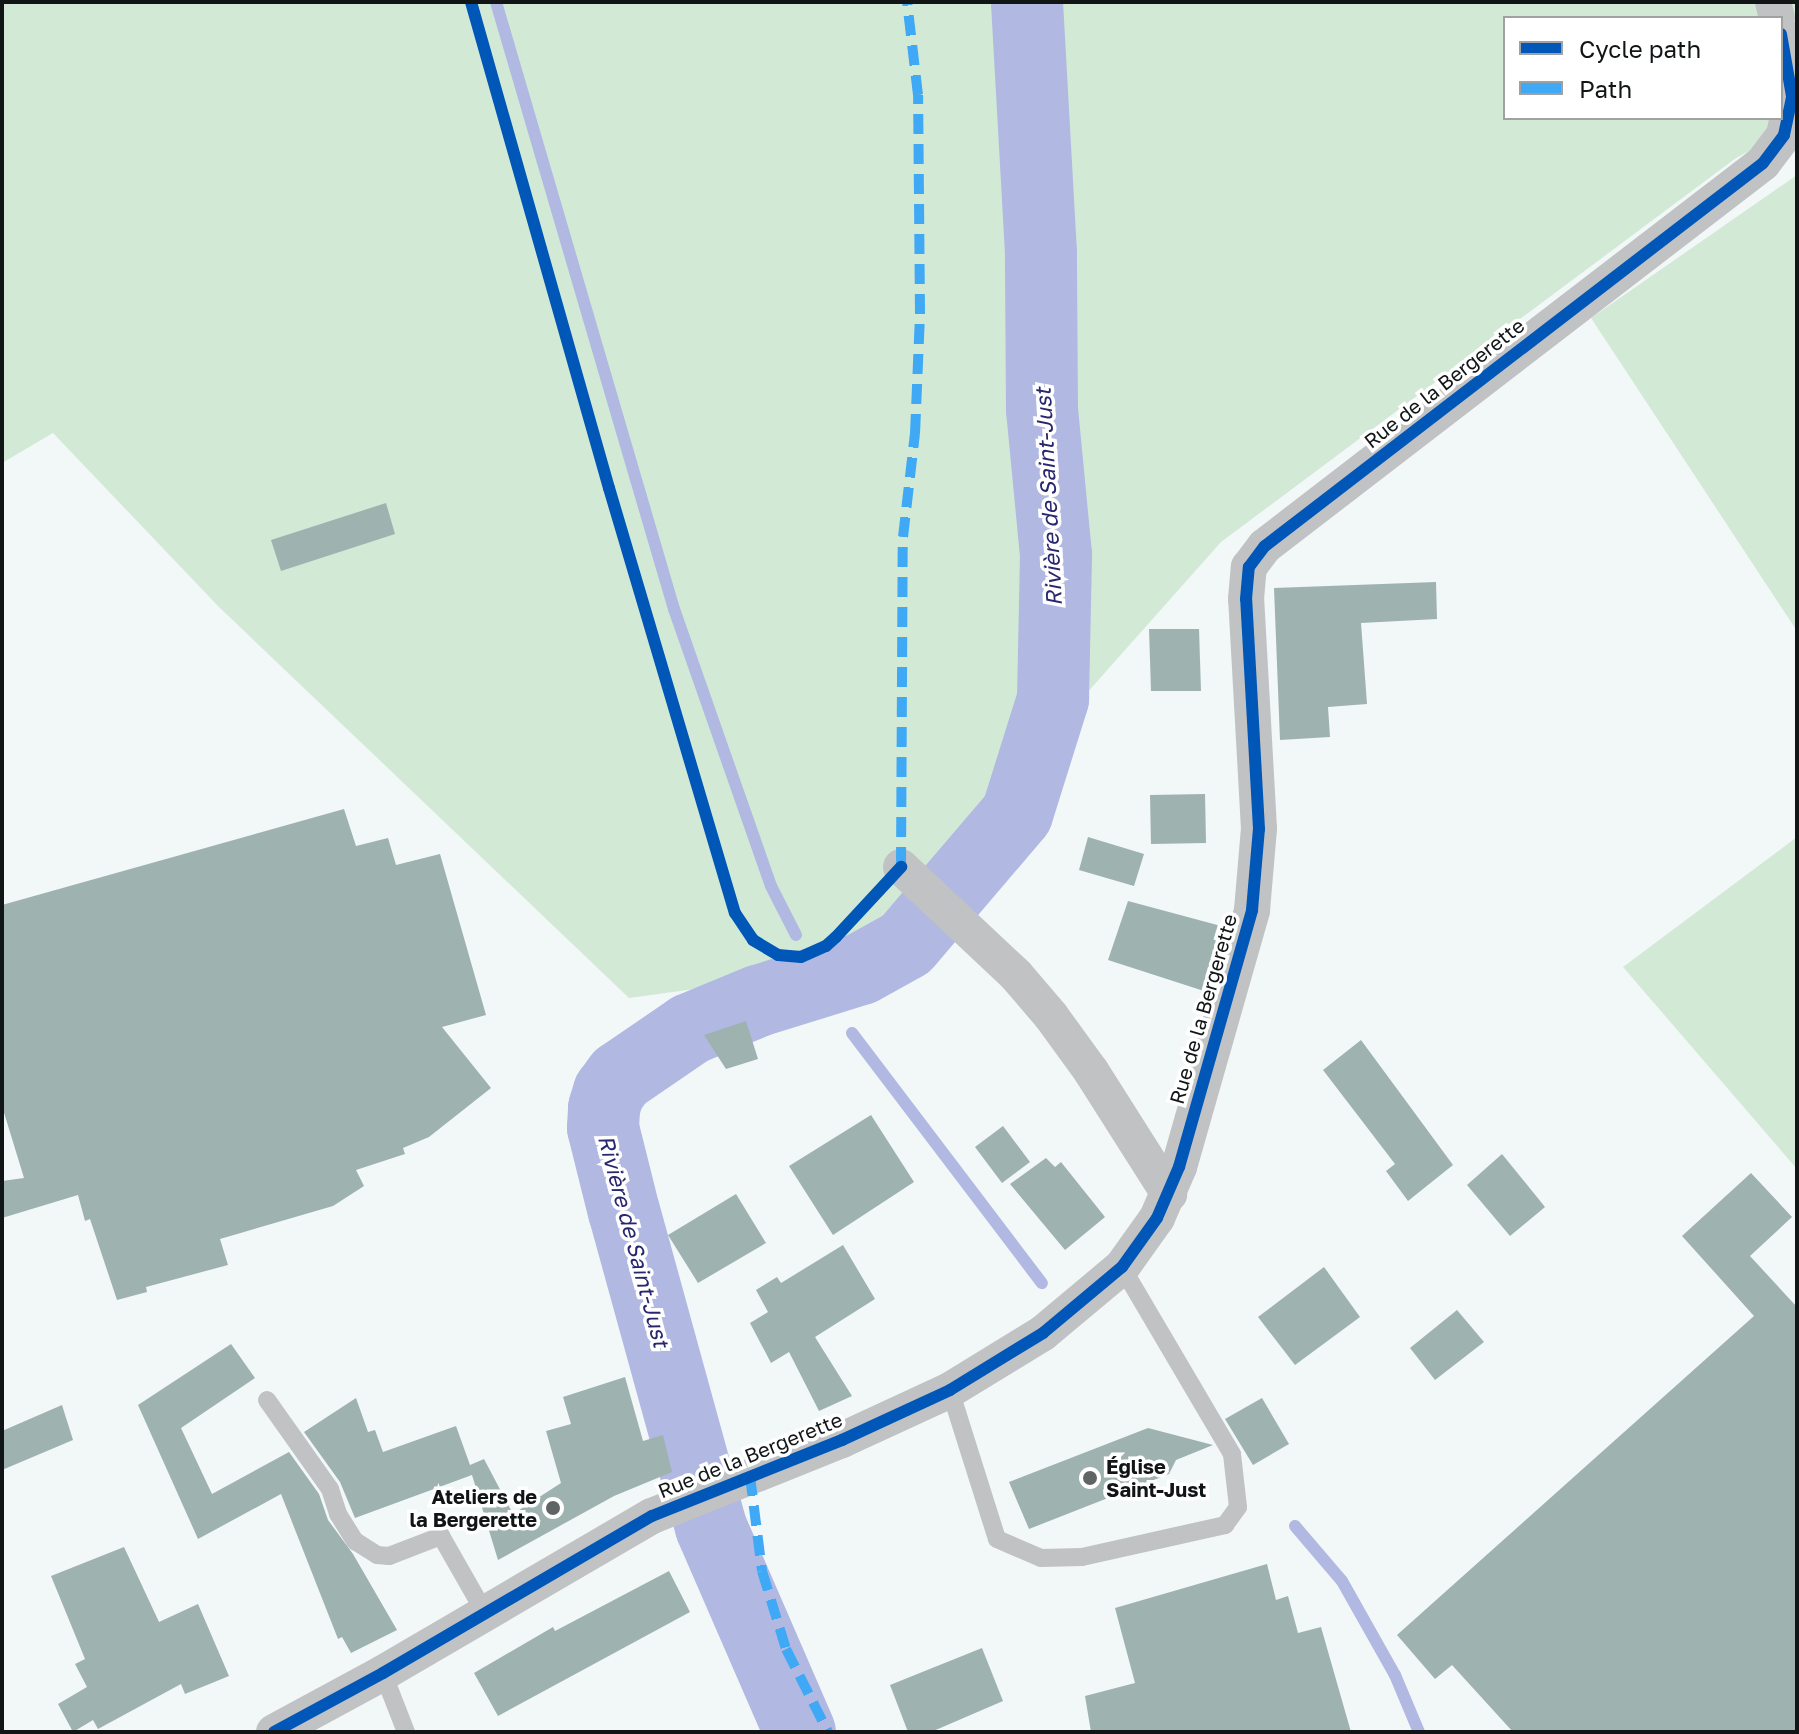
<!DOCTYPE html>
<meta charset="utf-8">
<style>
body{margin:0}
#map{position:relative;width:1799px;height:1734px;overflow:hidden;background:#f2f7f8;font-family:"Golos Text",sans-serif}
div>[style]{position:absolute}
[style*='--x']{left:calc(var(--x)*1px);top:calc(var(--y)*1px);width:calc(var(--w)*1px);rotate:calc(var(--a)*1deg)}
.green>*{inset:0;background:#d2e9d6}
.stream>*{height:12px;margin:-6px;padding:0 6px;transform-origin:6px;border-radius:6px;background:#b1b8e2}
.river>*{height:72px;margin:-36px;padding:0 36px;transform-origin:36px;border-radius:36px;background:#b1b8e2}
.building>*{inset:0;background:#9eb2b0}
.lane>*{height:18px;margin:-9px;padding:0 9px;transform-origin:9px;border-radius:9px;background:#c1c2c3}
.street>*{height:36px;margin:-18px;padding:0 18px;transform-origin:18px;border-radius:18px;background:#c1c2c3}
.quiet>*{height:10px;margin-top:-5px;transform-origin:0;background:repeating-linear-gradient(90deg,#3fa9f5 0 20px,transparent 0 30px)}
.cycleway>*{height:12px;margin:-6px;padding:0 6px;transform-origin:6px;border-radius:6px;background:#0057b8}
.dots>*{width:22px;height:22px;translate:-50% -50%;box-sizing:border-box;border:4px solid #fff;border-radius:50%}
span{translate:-50% -50%;white-space:nowrap;text-align:center;line-height:1.15;-webkit-text-stroke:7px #fff;paint-order:stroke}
.street-label{font-size:20px;color:#111516}
.poi-label{font-size:20px;color:#111516;font-weight:700}
.left{translate:0 -50%;text-align:left}
.right{translate:-100% -50%;text-align:right}
.water-label{font-size:22px;color:#28266c;font-style:italic}
.frame{position:absolute;inset:0;border:4px solid #111516;pointer-events:none}
.legend{position:absolute;left:1503px;top:16px;width:280px;height:104px;box-sizing:border-box;background:#fff;border:2px solid #a0a1a2;margin:0;padding:10px 14px;list-style:none;font-size:24px;color:#111516}
.legend li{display:flex;align-items:center;gap:16px;height:40px}
.legend b{width:40px;border:2px solid #a0a1a2}
</style>
<div id="map">
<div class="green">
<div style="clip-path:polygon(evenodd,2px 2px,1797px 2px,1797px 126px,1736px 158px,1221px 542px,878px 928px,796px 975px,629px 998px,219px 607px,53px 433px,2px 463px,2px 2px,1505px 18px,1781px 18px,1781px 118px,1505px 118px,1505px 18px)"></div>
<div style="clip-path:polygon(1797px 175px,1797px 631px,1591px 318px)"></div>
<div style="clip-path:polygon(1797px 837px,1797px 1169px,1623px 967px)"></div>
</div>
<div class="stream">
<div style="--x:496;--y:2;--w:633;--a:73.66"></div>
<div style="--x:674;--y:609;--w:293;--a:70.7"></div>
<div style="--x:771;--y:886;--w:55;--a:63"></div>
<div style="--x:852;--y:1033;--w:314;--a:52.8"></div>
<div style="--x:1295;--y:1526;--w:72;--a:49.5"></div>
<div style="--x:1342;--y:1581;--w:108;--a:60.6"></div>
<div style="--x:1395;--y:1675;--w:62;--a:67.2"></div>
</div>
<div class="river">
<div style="--x:800;--y:1732;--w:223;--a:-113.5"></div>
<div style="--x:711;--y:1527;--w:327;--a:-105.4"></div>
<div style="--x:624;--y:1212;--w:87;--a:-104"></div>
<div style="--x:603;--y:1128;--w:20;--a:-87"></div>
<div style="--x:604;--y:1108;--w:17;--a:-73"></div>
<div style="--x:609;--y:1092;--w:19;--a:-54"></div>
<div style="--x:620;--y:1077;--w:85;--a:-34.4"></div>
<div style="--x:690;--y:1029;--w:74;--a:-22.4"></div>
<div style="--x:758;--y:1001;--w:108;--a:-17.3"></div>
<div style="--x:861;--y:969;--w:51;--a:-29.1"></div>
<div style="--x:906;--y:944;--w:171;--a:-49.5"></div>
<div style="--x:1017;--y:814;--w:121;--a:-72.6"></div>
<div style="--x:1053;--y:699;--w:144;--a:-88.8"></div>
<div style="--x:1056;--y:555;--w:146;--a:-95.5"></div>
<div style="--x:1042;--y:410;--w:157;--a:-90.4"></div>
<div style="--x:1041;--y:253;--w:251;--a:-93.2"></div>
</div>
<div class="building">
<div style="clip-path:polygon(386px 503px,395px 534px,281px 571px,271px 540px)"></div>
<div style="clip-path:polygon(1436px 582px,1437px 619px,1361px 623px,1367px 704px,1328px 707px,1330px 737px,1280px 740px,1274px 588px)"></div>
<div style="clip-path:polygon(1149px 629px,1199px 629px,1201px 691px,1151px 691px)"></div>
<div style="clip-path:polygon(1205px 794px,1206px 843px,1151px 844px,1150px 795px)"></div>
<div style="clip-path:polygon(344px 809px,356px 846px,388px 838px,396px 865px,440px 854px,486px 1015px,442px 1027px,491px 1088px,429px 1137px,403px 1148px,405px 1154px,356px 1170px,364px 1186px,333px 1206px,220px 1239px,228px 1265px,146px 1287px,147px 1292px,117px 1300px,90px 1219px,85px 1221px,78px 1195px,2px 1218px,2px 1181px,24px 1178px,2px 1106px,2px 905px)"></div>
<div style="clip-path:polygon(1088px 837px,1144px 854px,1134px 886px,1079px 870px)"></div>
<div style="clip-path:polygon(1128px 901px,1221px 926px,1204px 991px,1108px 960px)"></div>
<div style="clip-path:polygon(746px 1021px,758px 1059px,726px 1069px,704px 1035px)"></div>
<div style="clip-path:polygon(1361px 1040px,1453px 1165px,1408px 1201px,1386px 1171px,1395px 1164px,1323px 1070px)"></div>
<div style="clip-path:polygon(871px 1115px,914px 1182px,833px 1235px,789px 1166px)"></div>
<div style="clip-path:polygon(1003px 1126px,1030px 1162px,1002px 1183px,975px 1147px)"></div>
<div style="clip-path:polygon(1502px 1154px,1545px 1207px,1510px 1236px,1467px 1185px)"></div>
<div style="clip-path:polygon(1046px 1158px,1055px 1167px,1061px 1162px,1105px 1217px,1065px 1250px,1010px 1184px)"></div>
<div style="clip-path:polygon(1751px 1173px,1792px 1217px,1750px 1256px,1797px 1307px,1797px 1732px,1513px 1732px,1452px 1665px,1435px 1679px,1397px 1635px,1754px 1316px,1682px 1236px)"></div>
<div style="clip-path:polygon(736px 1194px,766px 1243px,698px 1283px,668px 1235px)"></div>
<div style="clip-path:polygon(843px 1245px,875px 1299px,815px 1337px,852px 1396px,819px 1411px,789px 1352px,771px 1363px,750px 1323px,768px 1312px,756px 1290px,777px 1277px,781px 1283px)"></div>
<div style="clip-path:polygon(1324px 1267px,1360px 1317px,1295px 1365px,1258px 1317px)"></div>
<div style="clip-path:polygon(1457px 1310px,1484px 1342px,1435px 1380px,1410px 1348px)"></div>
<div style="clip-path:polygon(231px 1344px,255px 1378px,181px 1428px,212px 1494px,289px 1452px,319px 1494px,328px 1520px,353px 1554px,397px 1630px,351px 1653px,342px 1637px,338px 1639px,281px 1494px,198px 1539px,138px 1405px)"></div>
<div style="clip-path:polygon(625px 1377px,643px 1441px,663px 1435px,672px 1472px,614px 1496px,498px 1560px,472px 1475px,355px 1518px,340px 1482px,304px 1432px,356px 1398px,368px 1432px,375px 1430px,383px 1452px,456px 1426px,470px 1465px,484px 1459px,513px 1514px,561px 1483px,546px 1431px,571px 1424px,563px 1397px)"></div>
<div style="clip-path:polygon(1262px 1398px,1289px 1444px,1253px 1465px,1225px 1419px)"></div>
<div style="clip-path:polygon(62px 1405px,73px 1440px,2px 1470px,2px 1431px)"></div>
<div style="clip-path:polygon(1148px 1428px,1213px 1445px,1176px 1460px,1169px 1474px,1029px 1529px,1009px 1482px)"></div>
<div style="clip-path:polygon(124px 1547px,159px 1622px,198px 1604px,229px 1676px,185px 1694px,181px 1684px,98px 1729px,93px 1720px,73px 1732px,58px 1704px,87px 1687px,75px 1664px,85px 1659px,51px 1576px)"></div>
<div style="clip-path:polygon(1267px 1564px,1276px 1600px,1288px 1596px,1298px 1633px,1321px 1627px,1351px 1732px,1091px 1732px,1085px 1696px,1135px 1683px,1115px 1608px)"></div>
<div style="clip-path:polygon(669px 1571px,690px 1612px,498px 1716px,474px 1673px,553px 1627px,555px 1631px)"></div>
<div style="clip-path:polygon(982px 1648px,1003px 1701px,931px 1732px,908px 1732px,890px 1685px)"></div>
</div>
<div class="lane">
<div style="--x:950;--y:1390;--w:156;--a:72.5"></div>
<div style="--x:997;--y:1539;--w:48;--a:23.4"></div>
<div style="--x:1041;--y:1558;--w:41;--a:-1.4"></div>
<div style="--x:1082;--y:1557;--w:147;--a:-12.6"></div>
<div style="--x:1225;--y:1525;--w:22;--a:-54"></div>
<div style="--x:1238;--y:1507;--w:53;--a:-96.5"></div>
<div style="--x:1232;--y:1454;--w:217;--a:-120.5"></div>
<div style="--x:267;--y:1400;--w:109;--a:54.7"></div>
<div style="--x:330;--y:1489;--w:26;--a:72"></div>
<div style="--x:338;--y:1514;--w:32;--a:58"></div>
<div style="--x:355;--y:1541;--w:26;--a:32"></div>
<div style="--x:377;--y:1555;--w:12;--a:5"></div>
<div style="--x:389;--y:1556;--w:56;--a:-21"></div>
<div style="--x:441;--y:1536;--w:89;--a:60.3"></div>
<div style="--x:383;--y:1673;--w:63;--a:68.7"></div>
</div>
<div class="street">
<div style="--x:1773;--y:2;--w:16;--a:76"></div>
<div style="--x:901;--y:867;--w:158;--a:43.2"></div>
<div style="--x:1016;--y:975;--w:54;--a:49.5"></div>
<div style="--x:1051;--y:1016;--w:68;--a:54"></div>
<div style="--x:1091;--y:1071;--w:146;--a:57.6"></div>
<div style="--x:274;--y:1732;--w:124;--a:-28.4"></div>
<div style="--x:383;--y:1673;--w:311;--a:-30.3"></div>
<div style="--x:652;--y:1516;--w:205;--a:-21.8"></div>
<div style="--x:842;--y:1440;--w:119;--a:-24.8"></div>
<div style="--x:950;--y:1390;--w:109;--a:-31.5"></div>
<div style="--x:1043;--y:1333;--w:103;--a:-39.9"></div>
<div style="--x:1122;--y:1267;--w:60;--a:-54.5"></div>
<div style="--x:1157;--y:1218;--w:56;--a:-66.7"></div>
<div style="--x:1179;--y:1167;--w:267;--a:-74.1"></div>
<div style="--x:1252;--y:910;--w:81;--a:-85.1"></div>
<div style="--x:1259;--y:829;--w:230;--a:-93.2"></div>
<div style="--x:1246;--y:599;--w:32;--a:-85"></div>
<div style="--x:1249;--y:567;--w:26;--a:-53"></div>
<div style="--x:1265;--y:546;--w:628;--a:-37.56"></div>
<div style="--x:1763;--y:163;--w:35;--a:-53"></div>
<div style="--x:1784;--y:135;--w:40;--a:-78"></div>
<div style="--x:1792;--y:96;--w:63;--a:-100.1"></div>
</div>
<div class="quiet">
<div style="--x:897;--y:871;--w:6;--a:-45"></div>
<div style="--x:901;--y:867;--w:330;--a:-89.7"></div>
<div style="--x:903;--y:537;--w:104;--a:-83.4"></div>
<div style="--x:915;--y:434;--w:120;--a:-87.6"></div>
<div style="--x:920;--y:314;--w:219;--a:-90.5"></div>
<div style="--x:918;--y:95;--w:94;--a:-96.7"></div>
<div style="--x:750;--y:1476;--w:96;--a:82.8"></div>
<div style="--x:762;--y:1571;--w:82;--a:72.9"></div>
<div style="--x:786;--y:1649;--w:93;--a:63.2"></div>
</div>
<div class="cycleway">
<div style="--x:471;--y:2;--w:505;--a:74.15"></div>
<div style="--x:609;--y:488;--w:443;--a:73.5"></div>
<div style="--x:735;--y:913;--w:32;--a:56"></div>
<div style="--x:753;--y:940;--w:29;--a:31"></div>
<div style="--x:778;--y:955;--w:23;--a:5"></div>
<div style="--x:801;--y:957;--w:27;--a:-24"></div>
<div style="--x:826;--y:946;--w:13;--a:-42"></div>
<div style="--x:836;--y:937;--w:96;--a:-47.1"></div>
<div style="--x:274;--y:1732;--w:124;--a:-28.4"></div>
<div style="--x:383;--y:1673;--w:311;--a:-30.3"></div>
<div style="--x:652;--y:1516;--w:205;--a:-21.8"></div>
<div style="--x:842;--y:1440;--w:119;--a:-24.8"></div>
<div style="--x:950;--y:1390;--w:109;--a:-31.5"></div>
<div style="--x:1043;--y:1333;--w:103;--a:-39.9"></div>
<div style="--x:1122;--y:1267;--w:60;--a:-54.5"></div>
<div style="--x:1157;--y:1218;--w:56;--a:-66.7"></div>
<div style="--x:1179;--y:1167;--w:267;--a:-74.1"></div>
<div style="--x:1252;--y:910;--w:81;--a:-85.1"></div>
<div style="--x:1259;--y:829;--w:230;--a:-93.2"></div>
<div style="--x:1246;--y:599;--w:32;--a:-85"></div>
<div style="--x:1249;--y:567;--w:26;--a:-53"></div>
<div style="--x:1265;--y:546;--w:628;--a:-37.56"></div>
<div style="--x:1763;--y:163;--w:35;--a:-53"></div>
<div style="--x:1784;--y:135;--w:40;--a:-78"></div>
<div style="--x:1792;--y:96;--w:63;--a:-100.1"></div>
</div>
<div class="dots">
<div style="left:1090px;top:1478px;background:#606465"></div>
<div style="left:553px;top:1508px;background:#606465"></div>
</div>
<div class="street-label">
<span style="left:1444px;top:383px;rotate:-38deg">Rue de la Bergerette</span>
<span style="left:1203px;top:1009px;rotate:-74deg">Rue de la Bergerette</span>
<span style="left:750px;top:1455px;rotate:-22deg">Rue de la Bergerette</span>
</div>
<div class="poi-label">
<span class="left" style="left:1106px;top:1478px">Église<br>Saint-Just</span>
<span class="right" style="left:537px;top:1508px">Ateliers de<br>la Bergerette</span>
</div>
<div class="water-label">
<span style="left:1048px;top:497px;rotate:-93deg">Rivière de Saint-Just</span>
<span style="left:634px;top:1241px;rotate:75deg">Rivière de Saint-Just</span>
</div>
<div class="frame"></div>
<ul class="legend">
<li><b style="height:10px;background:#0057b8"></b>Cycle path</li>
<li><b style="height:10px;background:#3fa9f5"></b>Path</li>
</ul>
</div>
